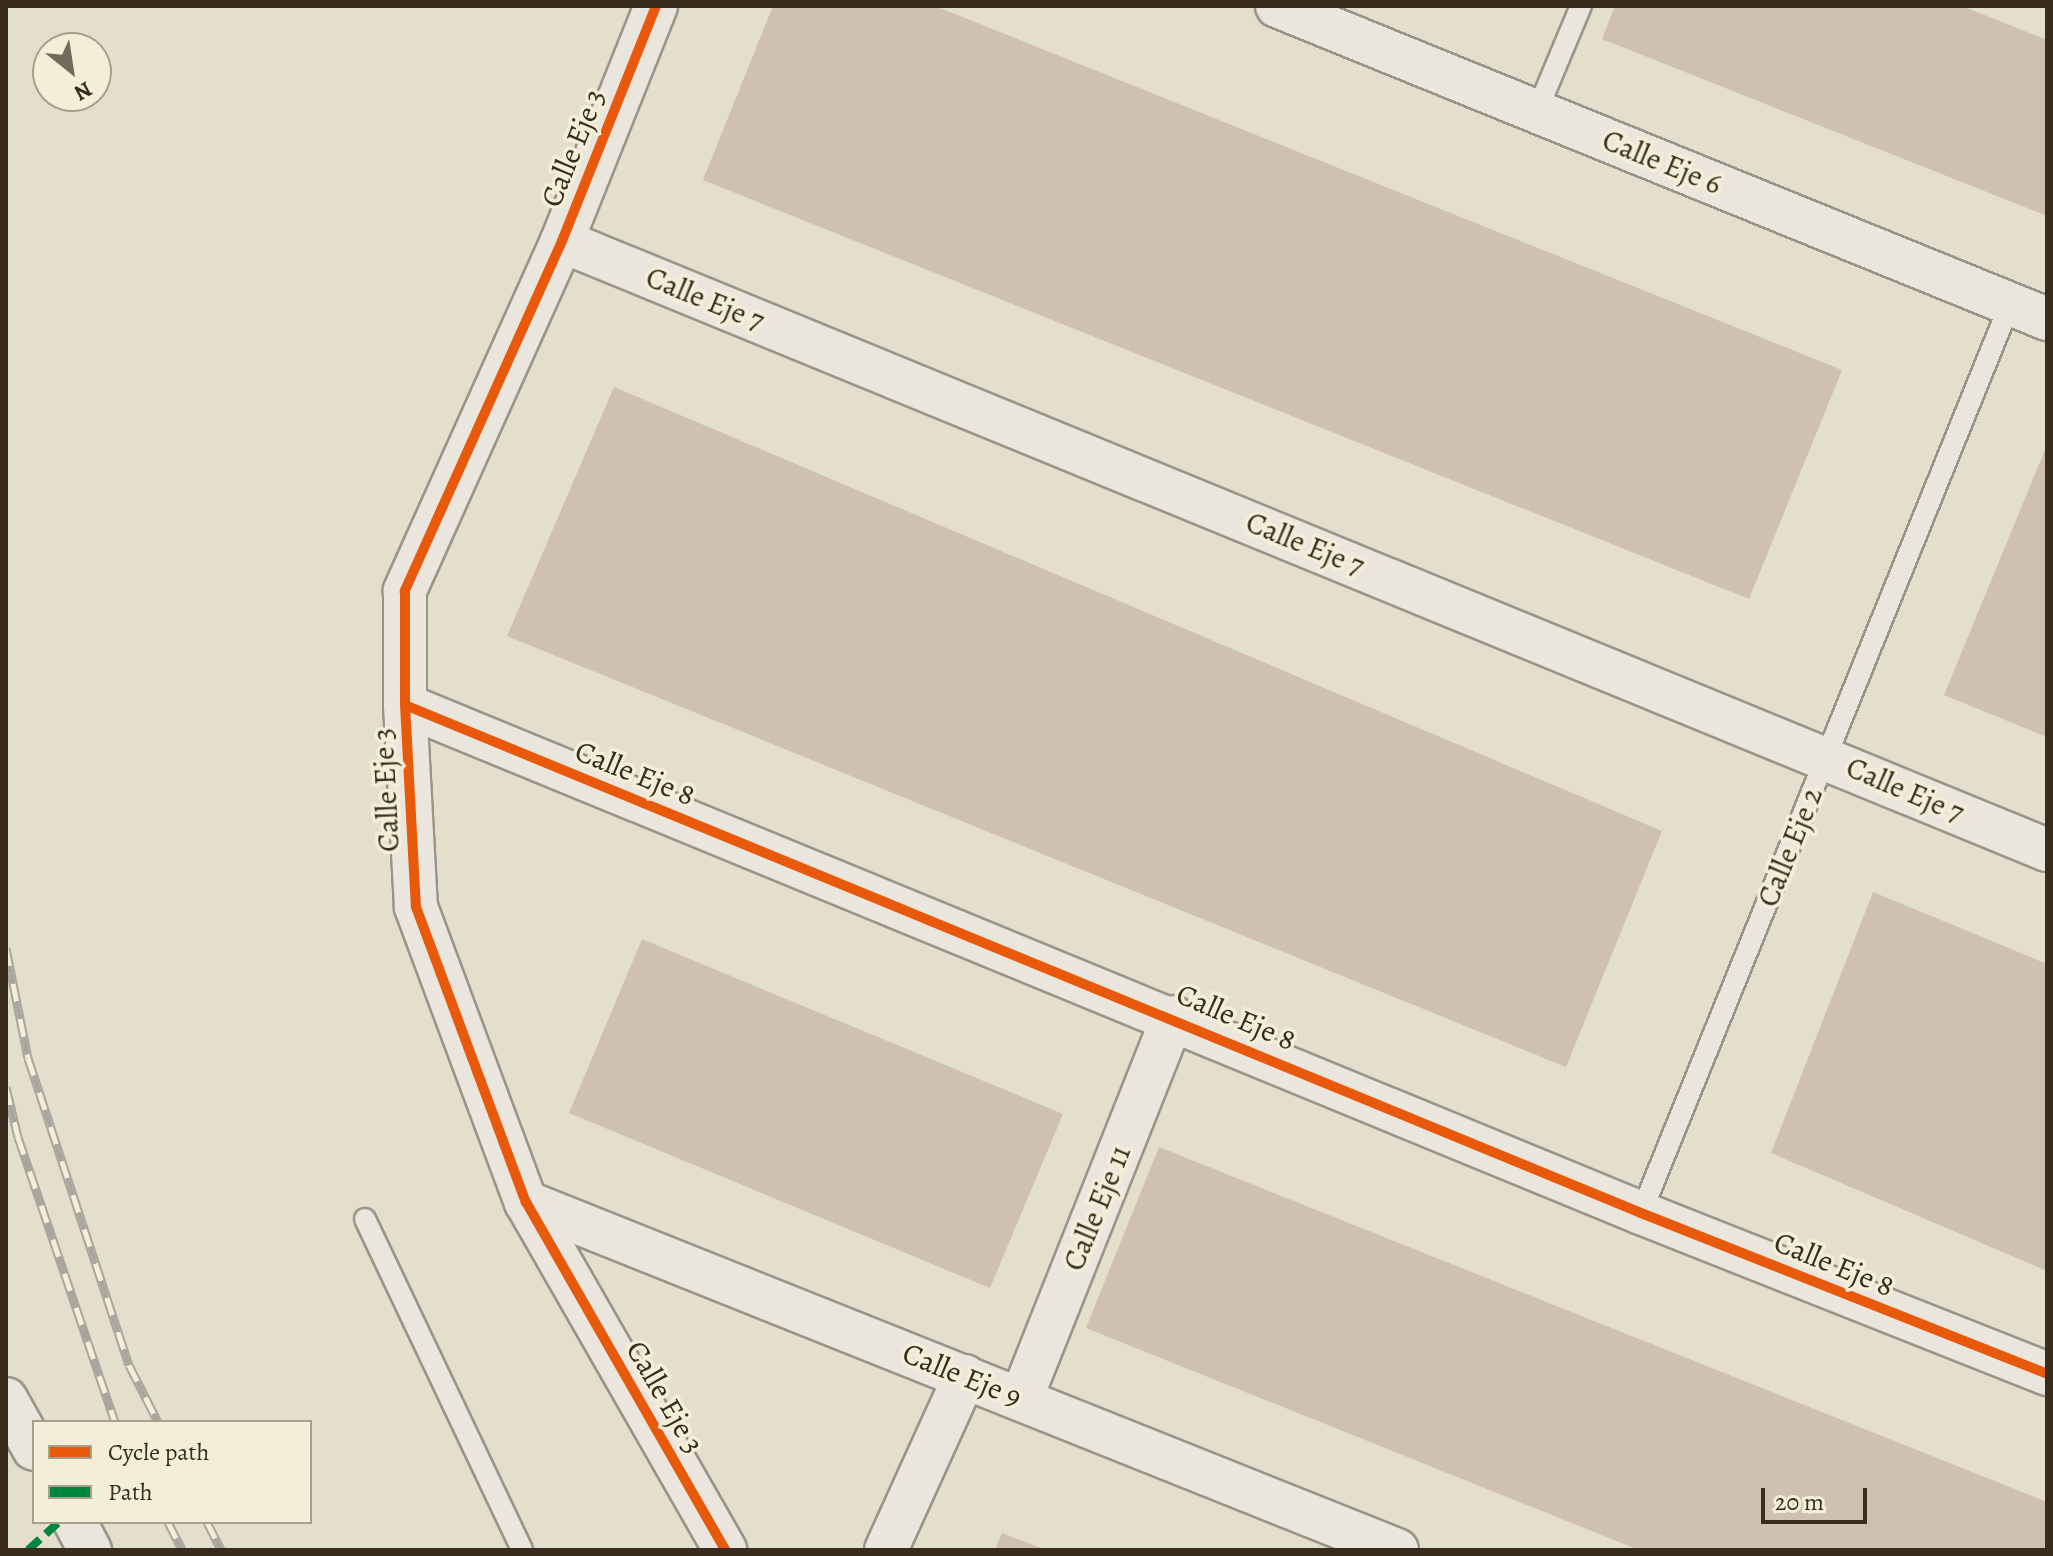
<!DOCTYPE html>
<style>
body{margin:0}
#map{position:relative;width:2053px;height:1556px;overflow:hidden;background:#e4decc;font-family:Alegreya,serif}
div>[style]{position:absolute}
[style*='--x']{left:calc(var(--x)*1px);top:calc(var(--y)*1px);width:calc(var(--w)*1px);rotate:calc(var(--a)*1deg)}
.building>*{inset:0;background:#cfc1b1}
.roads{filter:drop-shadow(2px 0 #999488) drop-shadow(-2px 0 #999488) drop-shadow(0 2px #999488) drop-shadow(0 -2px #999488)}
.service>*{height:20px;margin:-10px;padding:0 10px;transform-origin:10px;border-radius:10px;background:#eae6dd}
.minor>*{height:42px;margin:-21px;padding:0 21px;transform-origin:21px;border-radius:21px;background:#eae6dd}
.rail>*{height:9px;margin-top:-4.5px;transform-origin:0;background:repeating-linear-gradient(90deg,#f4edd7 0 18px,#a9a69e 0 36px);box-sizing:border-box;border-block:2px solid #a9a69e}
.quiet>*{height:8px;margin-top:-4px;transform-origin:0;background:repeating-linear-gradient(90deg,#00873e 0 16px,transparent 0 24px)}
.cycleway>*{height:10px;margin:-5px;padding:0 5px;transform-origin:5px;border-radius:5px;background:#e8590c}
span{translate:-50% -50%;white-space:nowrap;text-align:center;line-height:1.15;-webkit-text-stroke:7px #f4edd7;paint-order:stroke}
.street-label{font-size:30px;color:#372c1e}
.frame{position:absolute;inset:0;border:8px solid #372c1e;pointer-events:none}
.legend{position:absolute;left:32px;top:1420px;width:280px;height:104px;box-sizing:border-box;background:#f4edd7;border:2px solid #a8a08d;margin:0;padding:10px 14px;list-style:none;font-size:24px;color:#372c1e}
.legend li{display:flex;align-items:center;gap:16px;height:40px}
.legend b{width:40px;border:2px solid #a8a08d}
.north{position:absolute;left:32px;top:32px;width:80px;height:80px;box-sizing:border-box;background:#f4edd7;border:2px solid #a8a08d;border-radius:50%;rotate:150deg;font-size:22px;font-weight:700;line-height:32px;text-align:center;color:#372c1e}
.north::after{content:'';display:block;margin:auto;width:28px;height:36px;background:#746a5b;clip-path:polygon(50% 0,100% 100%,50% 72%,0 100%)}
.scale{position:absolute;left:1761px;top:1488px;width:106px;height:36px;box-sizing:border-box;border:4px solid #372c1e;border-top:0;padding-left:10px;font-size:24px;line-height:28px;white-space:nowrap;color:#372c1e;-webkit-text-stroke:6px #f4edd7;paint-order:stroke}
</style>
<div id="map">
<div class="building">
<div style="clip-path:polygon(773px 6px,935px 6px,1842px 370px,1749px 599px,703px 180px)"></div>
<div style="clip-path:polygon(1615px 6px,1962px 6px,2047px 40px,2047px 216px,1602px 39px)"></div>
<div style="clip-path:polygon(614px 387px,1662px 831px,1566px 1067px,507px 636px)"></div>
<div style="clip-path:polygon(2047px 445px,2047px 737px,1944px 695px)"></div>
<div style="clip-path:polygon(1873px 892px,2047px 964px,2047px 1271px,1771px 1153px)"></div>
<div style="clip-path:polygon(642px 939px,1063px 1114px,990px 1288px,569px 1113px)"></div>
<div style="clip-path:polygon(1159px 1147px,2047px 1502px,2047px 1550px,1639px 1550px,1086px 1328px)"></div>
<div style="clip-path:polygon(1002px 1533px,1046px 1550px,995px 1550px)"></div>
</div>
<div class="roads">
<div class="service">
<div style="--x:1537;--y:111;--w:114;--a:-67.3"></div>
<div style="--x:1641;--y:1213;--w:981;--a:-67.91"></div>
<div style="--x:365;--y:1219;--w:366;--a:64.6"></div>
</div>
<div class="minor">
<div style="--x:656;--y:6;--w:253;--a:111.8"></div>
<div style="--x:562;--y:241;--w:384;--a:114.2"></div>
<div style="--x:405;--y:591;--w:114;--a:90"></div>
<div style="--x:405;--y:705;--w:202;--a:86.9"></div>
<div style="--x:416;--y:907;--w:315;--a:69.6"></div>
<div style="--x:526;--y:1202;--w:401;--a:60.2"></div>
<div style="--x:1277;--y:6;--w:831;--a:22.12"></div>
<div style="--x:562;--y:241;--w:1605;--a:22.3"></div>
<div style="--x:405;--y:705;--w:1336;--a:22.34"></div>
<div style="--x:1641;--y:1213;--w:437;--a:21.6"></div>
<div style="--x:526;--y:1202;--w:938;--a:21.78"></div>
<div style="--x:6;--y:1399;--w:57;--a:60.8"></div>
<div style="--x:1021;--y:1399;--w:411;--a:-68.3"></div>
<div style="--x:75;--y:1522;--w:32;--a:62"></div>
<div style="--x:886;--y:1550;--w:191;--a:-65.6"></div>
</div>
</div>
<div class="rail">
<div style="--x:6;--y:948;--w:112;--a:78.7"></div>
<div style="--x:28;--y:1058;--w:323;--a:71.8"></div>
<div style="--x:129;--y:1365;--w:64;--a:63"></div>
<div style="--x:6;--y:1087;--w:51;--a:76.5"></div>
<div style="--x:18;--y:1137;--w:301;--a:71.2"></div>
<div style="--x:168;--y:1522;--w:31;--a:63"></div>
<div style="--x:207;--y:1522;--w:31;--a:63"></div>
</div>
<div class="quiet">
<div style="--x:28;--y:1550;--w:42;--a:-42.1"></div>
</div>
<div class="cycleway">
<div style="--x:656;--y:6;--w:253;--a:111.8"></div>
<div style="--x:562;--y:241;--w:384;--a:114.2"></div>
<div style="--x:405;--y:591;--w:114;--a:90"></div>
<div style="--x:405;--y:705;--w:202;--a:86.9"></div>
<div style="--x:416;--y:907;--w:315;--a:69.6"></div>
<div style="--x:526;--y:1202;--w:401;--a:60.2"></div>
<div style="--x:405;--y:705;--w:1336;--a:22.34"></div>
<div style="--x:1641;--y:1213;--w:437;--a:21.6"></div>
</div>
<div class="street-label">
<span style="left:573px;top:148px;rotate:-68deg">Calle Eje 3</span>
<span style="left:1662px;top:162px;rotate:22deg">Calle Eje 6</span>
<span style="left:705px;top:299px;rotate:22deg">Calle Eje 7</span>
<span style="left:1305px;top:544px;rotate:22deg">Calle Eje 7</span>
<span style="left:635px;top:773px;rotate:22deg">Calle Eje 8</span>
<span style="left:386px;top:790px;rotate:-93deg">Calle Eje 3</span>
<span style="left:1905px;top:790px;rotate:23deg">Calle Eje 7</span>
<span style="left:1790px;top:847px;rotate:-68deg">Calle Eje 2</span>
<span style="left:1236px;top:1017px;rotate:23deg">Calle Eje 8</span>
<span style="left:1097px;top:1208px;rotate:-68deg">Calle Eje 11</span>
<span style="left:1834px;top:1264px;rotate:22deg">Calle Eje 8</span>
<span style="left:962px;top:1375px;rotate:22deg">Calle Eje 9</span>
<span style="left:665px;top:1397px;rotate:60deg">Calle Eje 3</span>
</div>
<div class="frame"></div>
<ul class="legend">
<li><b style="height:10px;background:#e8590c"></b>Cycle path</li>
<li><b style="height:10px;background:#00873e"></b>Path</li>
</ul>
<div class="north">N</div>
<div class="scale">20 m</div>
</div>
